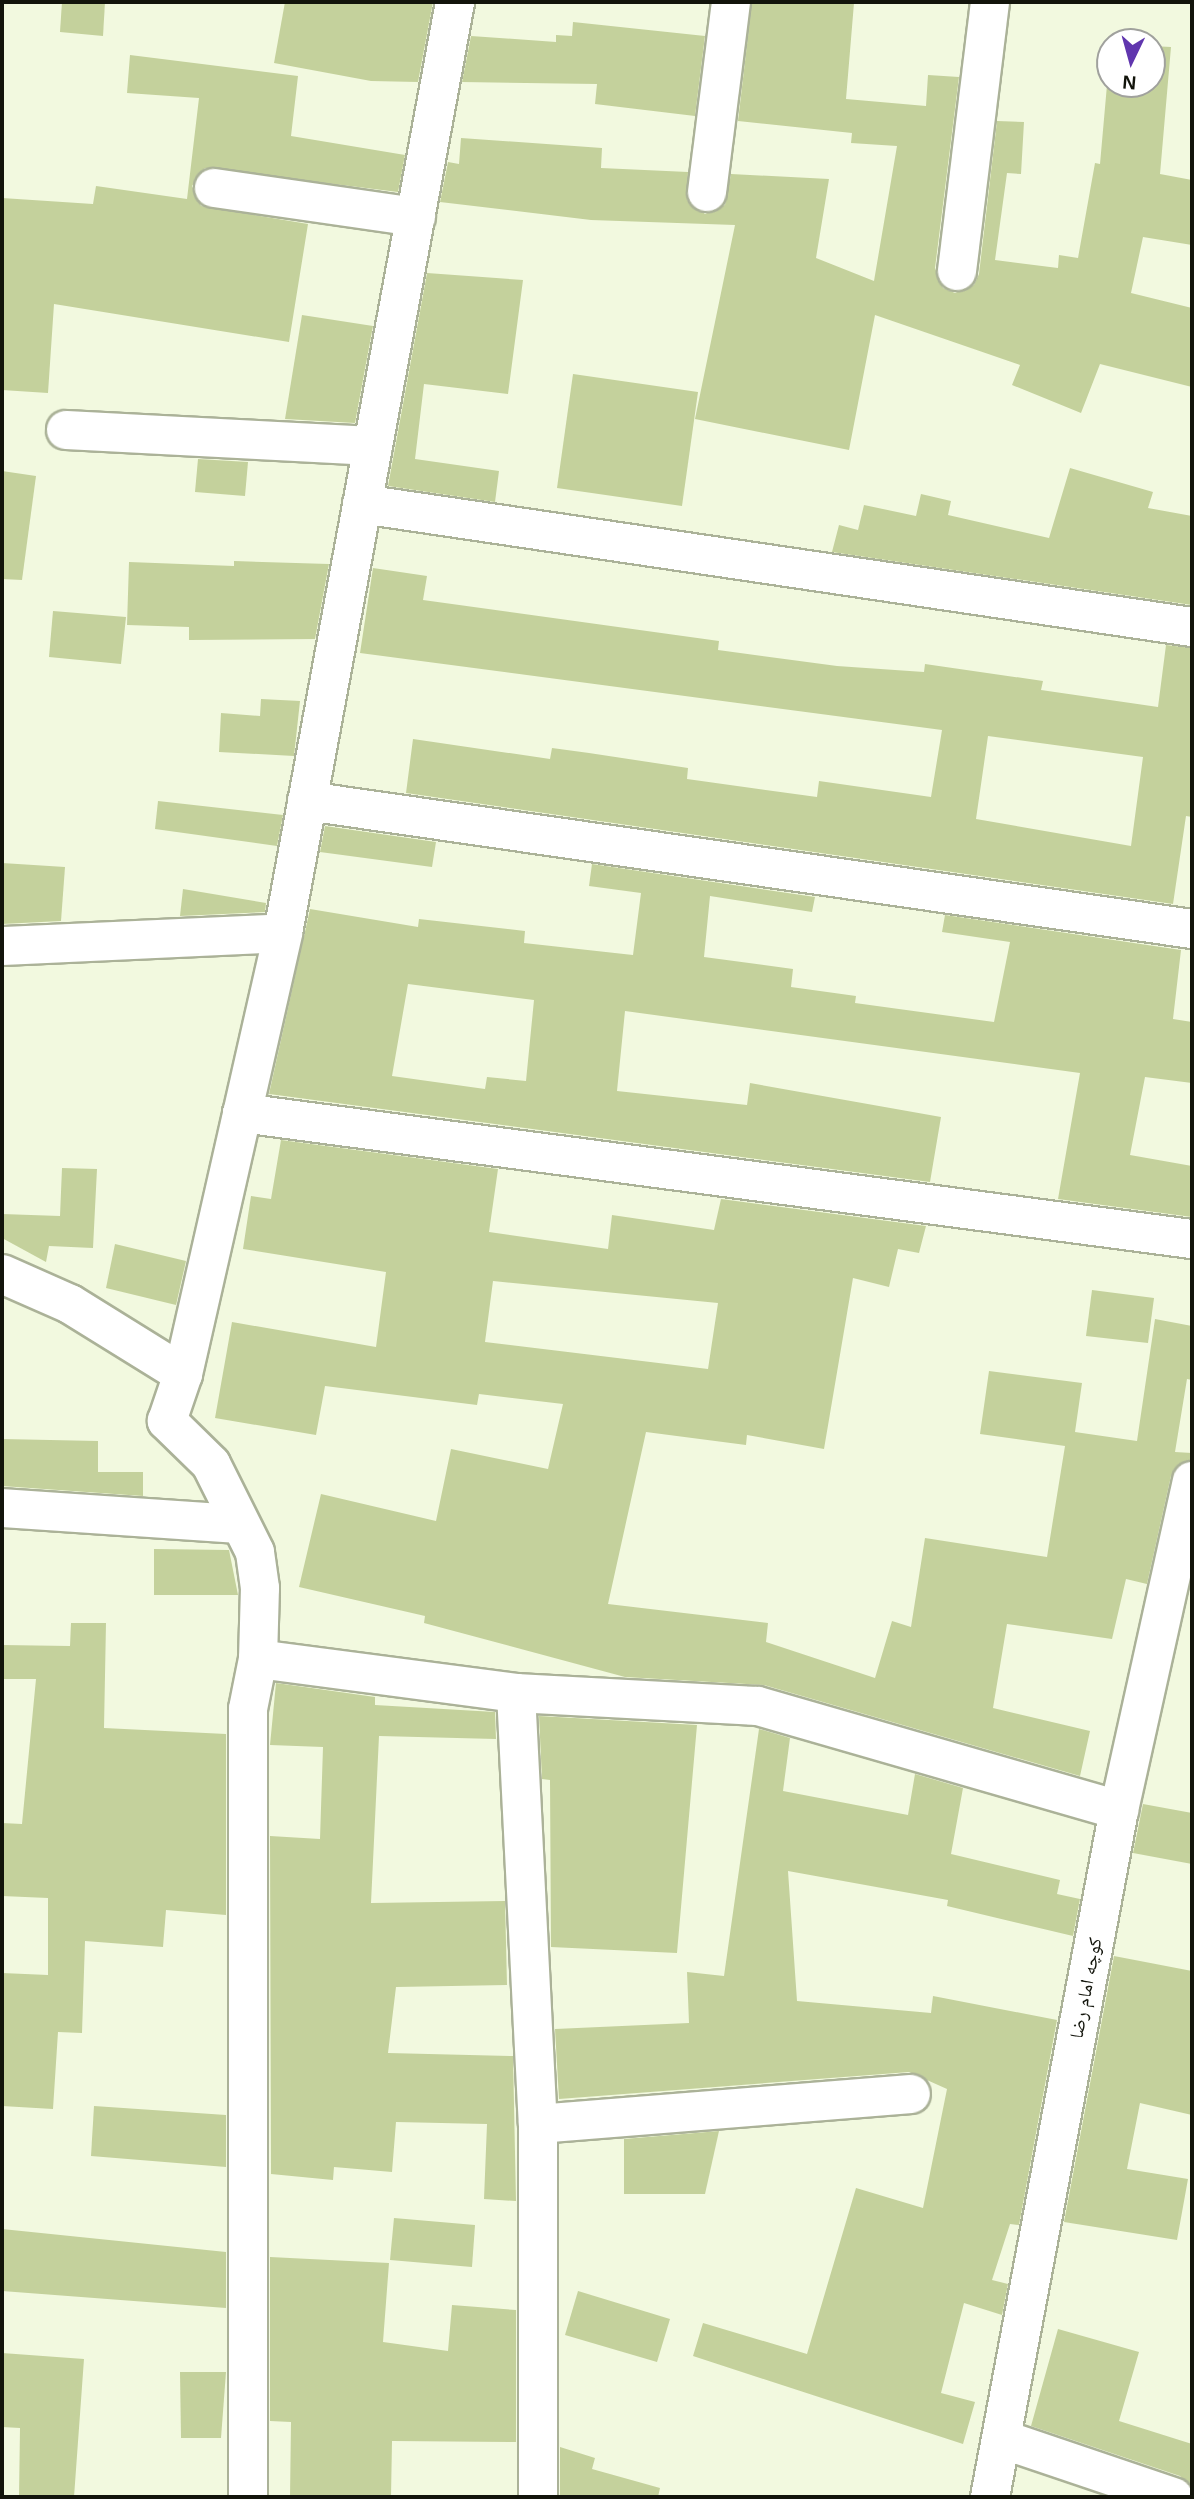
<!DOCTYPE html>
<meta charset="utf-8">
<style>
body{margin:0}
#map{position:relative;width:1194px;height:2499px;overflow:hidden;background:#f2f9df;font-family:Helvetica,"Noto Naskh Arabic",sans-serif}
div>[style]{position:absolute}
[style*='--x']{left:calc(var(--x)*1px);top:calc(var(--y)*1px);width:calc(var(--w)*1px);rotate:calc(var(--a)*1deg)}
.building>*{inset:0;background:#c4d19c}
.roads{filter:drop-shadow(2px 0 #abb298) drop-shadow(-2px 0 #abb298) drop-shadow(0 2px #abb298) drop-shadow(0 -2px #abb298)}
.minor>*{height:38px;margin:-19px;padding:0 19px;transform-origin:19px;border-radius:19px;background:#fff}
span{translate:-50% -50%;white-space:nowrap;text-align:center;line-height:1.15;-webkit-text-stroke:5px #fff;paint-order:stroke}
.street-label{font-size:19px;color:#12140b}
.frame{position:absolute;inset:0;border:4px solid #12140b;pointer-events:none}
.north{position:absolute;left:1096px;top:28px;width:70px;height:70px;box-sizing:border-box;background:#fff;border:2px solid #a0a19d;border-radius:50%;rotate:185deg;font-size:19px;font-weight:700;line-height:28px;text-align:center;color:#12140b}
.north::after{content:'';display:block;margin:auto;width:24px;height:32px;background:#6036ae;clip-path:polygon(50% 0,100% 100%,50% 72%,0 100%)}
</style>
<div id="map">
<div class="building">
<div style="clip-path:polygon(62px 2px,105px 2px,103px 36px,60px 32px)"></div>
<div style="clip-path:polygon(285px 2px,433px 2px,418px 82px,371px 81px,274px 63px)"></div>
<div style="clip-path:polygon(752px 2px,854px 3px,846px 99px,926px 106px,928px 75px,959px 77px,935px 268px,943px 288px,955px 293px,974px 285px,979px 274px,997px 121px,1024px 122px,1021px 174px,1007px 173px,995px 260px,1058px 268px,1059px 255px,1078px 258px,1095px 163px,1100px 164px,1110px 51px,1110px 84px,1152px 84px,1152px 46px,1171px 47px,1160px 174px,1192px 180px,1192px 245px,1143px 237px,1131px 293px,1192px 308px,1192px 387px,1100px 364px,1081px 413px,1012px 385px,1020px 365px,875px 315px,849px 450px,695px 419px,735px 225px,591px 220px,440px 202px,448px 162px,459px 164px,461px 138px,602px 148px,601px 168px,688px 172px,687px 200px,705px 214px,725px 205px,731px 174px,829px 179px,816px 258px,874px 281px,897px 146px,851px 143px,852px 133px,738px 121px)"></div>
<div style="clip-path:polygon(573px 22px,705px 36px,695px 116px,595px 104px,597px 84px,462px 82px,471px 36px,556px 42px,556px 35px,572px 36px)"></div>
<div style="clip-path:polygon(130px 55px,298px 76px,291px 136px,405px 155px,398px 192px,205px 168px,192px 186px,201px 206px,308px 224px,289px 342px,54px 304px,48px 393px,2px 390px,2px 198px,93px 204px,96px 186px,187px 199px,199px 98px,127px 93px)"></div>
<div style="clip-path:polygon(427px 273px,523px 280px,508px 394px,424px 384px,415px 459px,499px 471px,495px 502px,388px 486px)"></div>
<div style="clip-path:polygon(302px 315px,373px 326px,355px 423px,285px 419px)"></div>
<div style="clip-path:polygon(573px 374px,698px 392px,682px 506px,557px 488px)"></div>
<div style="clip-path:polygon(198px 459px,248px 462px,245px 496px,195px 492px)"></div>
<div style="clip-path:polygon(1070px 468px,1153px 492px,1148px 508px,1192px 516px,1192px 605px,832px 552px,839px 525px,858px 530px,864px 505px,916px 516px,921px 494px,951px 501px,948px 515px,1049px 538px)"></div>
<div style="clip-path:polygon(2px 471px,36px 476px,22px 580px,2px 579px)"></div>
<div style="clip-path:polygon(234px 561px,329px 564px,315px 639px,189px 640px,189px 627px,127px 625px,129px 562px,234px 566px)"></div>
<div style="clip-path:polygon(evenodd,373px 568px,427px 576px,423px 600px,719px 641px,718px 650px,837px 666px,924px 672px,925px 664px,1043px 681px,1041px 690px,1158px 707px,1166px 645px,1192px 648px,1192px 817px,1186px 816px,1173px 904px,406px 793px,413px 739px,550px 759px,552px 748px,589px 753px,688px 768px,687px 779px,817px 797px,819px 781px,931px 797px,942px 730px,360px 653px,373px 568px,988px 736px,1143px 757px,1131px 846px,976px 819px,988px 736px)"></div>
<div style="clip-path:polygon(53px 611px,126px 617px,121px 664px,49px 657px)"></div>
<div style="clip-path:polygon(261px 699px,300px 701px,294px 756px,219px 752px,221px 713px,260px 716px)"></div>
<div style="clip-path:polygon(158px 801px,283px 815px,277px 846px,155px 829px)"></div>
<div style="clip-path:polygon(325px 826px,436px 842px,432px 867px,320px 852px)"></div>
<div style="clip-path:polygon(2px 863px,65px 867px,61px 921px,2px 924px)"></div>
<div style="clip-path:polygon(evenodd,592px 864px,815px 897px,812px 912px,710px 896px,704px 957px,793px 969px,791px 987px,856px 996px,855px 1003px,994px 1022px,1010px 942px,942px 932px,945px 915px,1181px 950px,1173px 1019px,1192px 1022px,1192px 1083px,1145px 1077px,1130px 1155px,1192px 1166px,1192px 1217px,1058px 1199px,1080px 1073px,625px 1011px,617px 1091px,747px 1105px,750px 1083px,941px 1117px,930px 1182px,269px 1094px,310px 909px,418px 927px,419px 919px,525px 931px,524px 943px,633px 955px,641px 893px,589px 886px,592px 864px,408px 984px,534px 1000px,526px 1081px,487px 1077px,485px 1089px,392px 1076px,408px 984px)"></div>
<div style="clip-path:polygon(183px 889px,266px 903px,265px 912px,180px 916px)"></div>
<div style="clip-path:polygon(evenodd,281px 1140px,498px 1169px,489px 1232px,608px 1249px,612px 1215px,714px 1230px,721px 1199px,926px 1226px,919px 1253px,898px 1249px,889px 1287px,853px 1278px,824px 1449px,747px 1435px,746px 1445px,646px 1432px,608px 1604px,768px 1623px,766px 1642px,875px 1678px,892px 1621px,911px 1627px,925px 1538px,1047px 1557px,1065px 1446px,980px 1434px,989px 1371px,1082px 1383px,1075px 1432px,1137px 1441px,1155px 1319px,1192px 1326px,1192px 1380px,1187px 1379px,1175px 1452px,1192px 1453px,1192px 1460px,1171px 1476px,1147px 1584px,1126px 1579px,1112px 1639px,1007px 1624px,993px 1708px,1090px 1731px,1080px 1776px,764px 1685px,625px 1677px,424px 1623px,425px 1616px,299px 1587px,321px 1494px,436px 1521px,451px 1449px,548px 1469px,563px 1404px,479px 1394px,477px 1405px,325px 1386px,316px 1435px,215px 1418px,232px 1322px,376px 1347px,386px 1272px,243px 1249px,251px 1196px,271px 1199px,281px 1140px,493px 1281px,718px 1303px,708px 1369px,485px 1342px,493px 1281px)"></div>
<div style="clip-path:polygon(62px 1168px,97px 1169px,93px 1248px,49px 1246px,46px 1262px,2px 1238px,2px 1214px,60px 1216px)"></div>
<div style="clip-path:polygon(115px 1244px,186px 1261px,176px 1305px,106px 1288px)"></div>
<div style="clip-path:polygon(1092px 1290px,1154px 1298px,1148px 1343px,1086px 1336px)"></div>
<div style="clip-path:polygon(2px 1439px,98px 1441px,98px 1472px,143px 1472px,143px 1496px,2px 1486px)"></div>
<div style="clip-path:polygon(154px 1549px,229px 1550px,238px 1595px,154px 1595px)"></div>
<div style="clip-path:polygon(71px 1623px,106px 1623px,104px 1728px,226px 1734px,226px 1915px,166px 1910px,163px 1947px,85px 1941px,82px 2033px,58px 2032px,53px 2109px,2px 2106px,2px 1973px,48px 1975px,48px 1898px,2px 1896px,2px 1823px,22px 1824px,36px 1679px,2px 1679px,2px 1645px,70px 1646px)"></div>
<div style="clip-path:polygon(276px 1683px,375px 1697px,375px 1705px,495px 1712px,496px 1739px,379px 1736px,371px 1903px,505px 1901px,507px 1985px,396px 1987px,388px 2053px,513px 2056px,516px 2201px,484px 2199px,487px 2124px,396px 2122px,392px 2172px,334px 2167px,333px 2180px,271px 2174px,270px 1836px,320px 1839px,323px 1747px,270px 1745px)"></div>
<div style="clip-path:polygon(539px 1716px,697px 1725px,677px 1953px,551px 1947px,550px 1780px,542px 1779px)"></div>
<div style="clip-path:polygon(759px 1729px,790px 1738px,783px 1791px,908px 1815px,915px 1774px,963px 1788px,951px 1854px,1060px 1880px,1057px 1894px,1080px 1899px,1073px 1936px,947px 1906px,948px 1900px,788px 1871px,797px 2001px,931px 2013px,933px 1996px,1057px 2020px,1019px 2225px,1010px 2224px,992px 2280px,1008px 2284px,1002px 2315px,964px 2303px,941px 2393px,975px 2402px,963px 2444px,693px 2356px,703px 2323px,807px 2354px,856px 2188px,923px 2208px,947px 2089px,909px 2072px,559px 2099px,555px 2029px,689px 2023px,687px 1972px,724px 1976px)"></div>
<div style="clip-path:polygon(1143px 1804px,1192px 1813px,1192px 1864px,1133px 1853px)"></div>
<div style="clip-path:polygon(1114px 1956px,1192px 1971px,1192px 2115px,1140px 2103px,1127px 2169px,1188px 2179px,1177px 2240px,1064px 2222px)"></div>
<div style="clip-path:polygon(94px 2106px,226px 2115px,226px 2167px,91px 2156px)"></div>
<div style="clip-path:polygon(719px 2131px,705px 2194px,624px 2194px,624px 2139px)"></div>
<div style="clip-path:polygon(394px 2218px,475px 2225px,472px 2267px,390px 2260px)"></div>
<div style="clip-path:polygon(2px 2229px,226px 2252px,226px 2308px,2px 2291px)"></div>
<div style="clip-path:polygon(270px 2257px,389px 2263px,383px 2342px,448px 2351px,452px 2305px,516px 2310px,516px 2442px,392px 2441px,391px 2497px,290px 2497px,291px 2422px,270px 2421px)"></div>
<div style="clip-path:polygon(578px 2291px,670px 2319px,657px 2362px,565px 2335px)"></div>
<div style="clip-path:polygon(1058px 2329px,1139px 2352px,1119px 2421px,1192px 2444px,1192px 2488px,1180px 2476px,1031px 2426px)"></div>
<div style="clip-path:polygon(2px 2353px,84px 2359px,74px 2497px,19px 2497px,20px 2428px,2px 2427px)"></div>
<div style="clip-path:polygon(180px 2372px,226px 2372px,221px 2438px,181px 2438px)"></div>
<div style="clip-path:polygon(560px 2447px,595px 2458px,592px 2469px,660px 2488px,658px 2497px,560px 2497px)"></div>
</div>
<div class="roads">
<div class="minor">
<div style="--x:214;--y:188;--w:204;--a:8.2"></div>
<div style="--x:707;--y:192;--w:192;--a:-82.8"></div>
<div style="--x:957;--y:271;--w:271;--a:-83"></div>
<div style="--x:66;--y:430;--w:307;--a:3"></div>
<div style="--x:362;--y:504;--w:839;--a:8.43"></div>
<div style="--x:307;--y:801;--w:894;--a:8.23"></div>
<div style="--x:2;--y:946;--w:281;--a:-2.6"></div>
<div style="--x:242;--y:1113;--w:958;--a:7.56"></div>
<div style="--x:2;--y:1274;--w:74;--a:23.8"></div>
<div style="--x:70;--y:1304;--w:133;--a:31.8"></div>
<div style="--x:2;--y:1508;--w:237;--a:3.9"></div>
<div style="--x:258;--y:1659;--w:260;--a:7.5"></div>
<div style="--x:516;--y:1693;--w:242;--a:3.1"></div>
<div style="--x:758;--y:1706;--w:376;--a:16.1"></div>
<div style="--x:516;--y:1693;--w:432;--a:87.1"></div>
<div style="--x:538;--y:2124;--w:373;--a:90"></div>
<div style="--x:538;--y:2124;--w:374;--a:-4.6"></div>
<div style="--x:1002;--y:2439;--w:181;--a:18.7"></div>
<div style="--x:248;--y:2497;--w:788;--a:-90"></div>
<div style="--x:248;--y:1709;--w:51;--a:-78.7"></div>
<div style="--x:258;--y:1659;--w:71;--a:-88.4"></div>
<div style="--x:260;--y:1588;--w:36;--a:-98"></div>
<div style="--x:255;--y:1552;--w:98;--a:-116.6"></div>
<div style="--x:211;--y:1464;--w:62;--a:-135.7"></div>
<div style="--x:167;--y:1421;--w:50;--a:-71.2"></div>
<div style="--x:183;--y:1374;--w:452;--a:-77.2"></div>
<div style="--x:283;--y:933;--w:947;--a:-79.53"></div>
<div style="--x:990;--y:2497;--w:699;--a:-79.37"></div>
<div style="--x:1119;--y:1810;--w:337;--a:-77.5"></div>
</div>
</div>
<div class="street-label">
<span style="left:1086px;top:1988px;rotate:-79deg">کوچه امام رضا</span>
</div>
<div class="frame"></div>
<div class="north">N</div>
</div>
